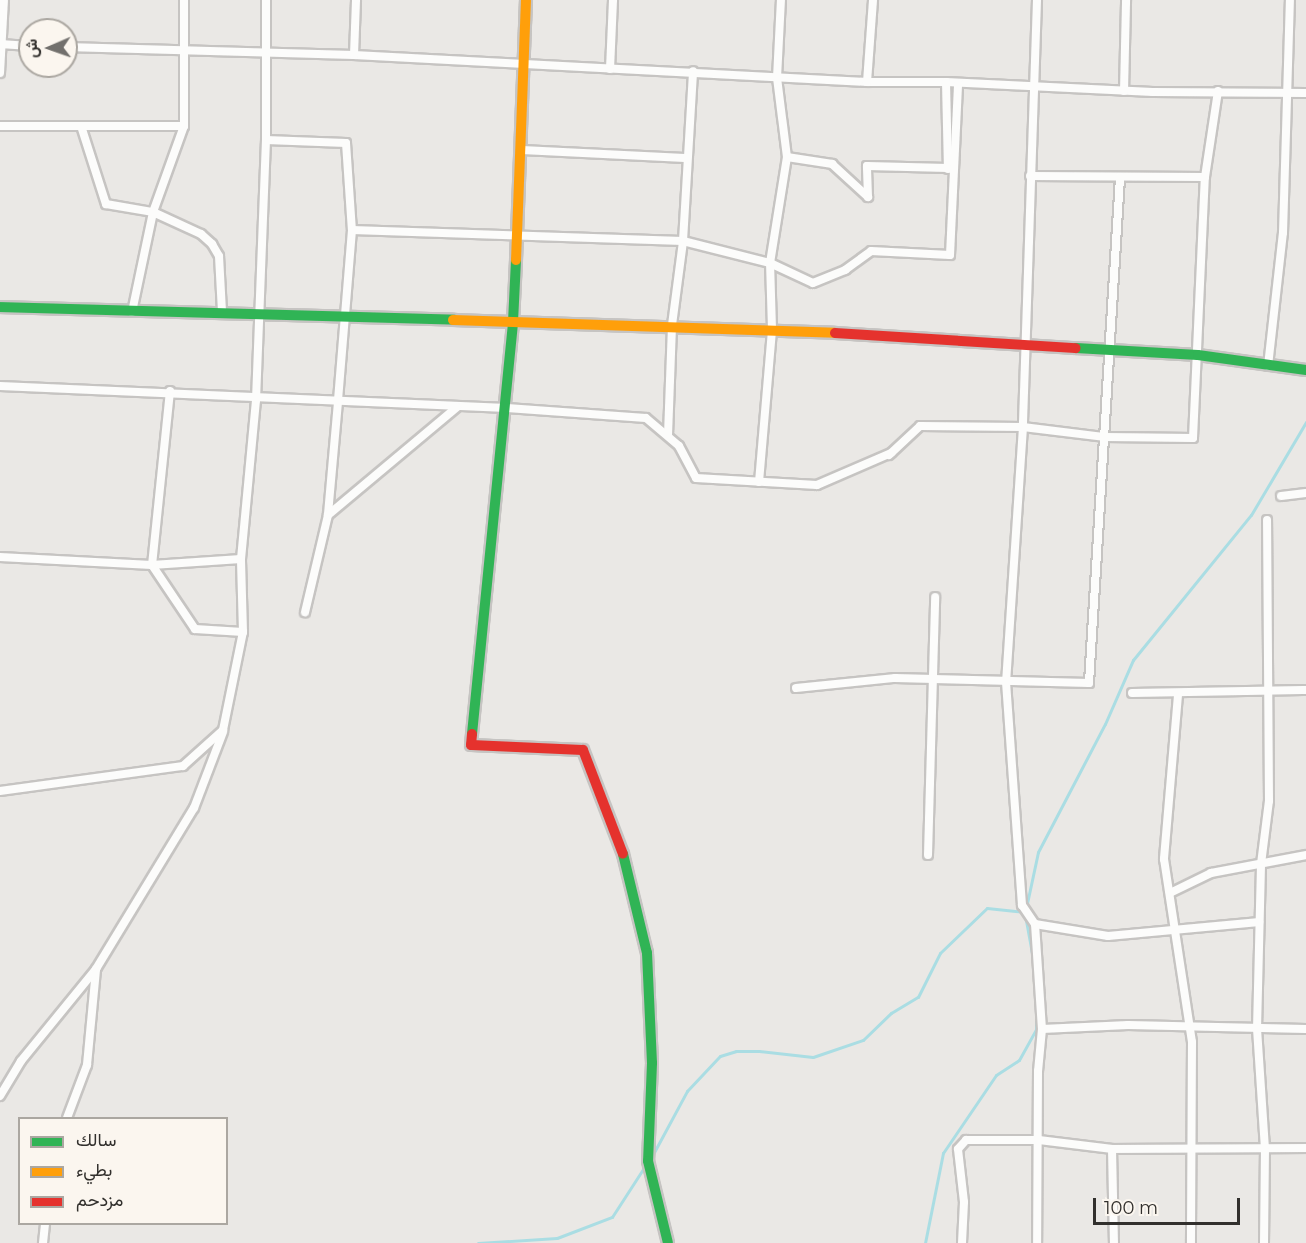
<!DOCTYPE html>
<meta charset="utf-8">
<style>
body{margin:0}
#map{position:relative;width:1306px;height:1243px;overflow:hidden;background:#eae8e5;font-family:Montserrat,Vazirmatn,sans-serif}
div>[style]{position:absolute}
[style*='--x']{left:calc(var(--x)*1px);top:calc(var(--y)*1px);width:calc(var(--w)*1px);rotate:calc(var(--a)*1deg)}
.stream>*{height:3px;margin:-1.5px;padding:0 1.5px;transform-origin:1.5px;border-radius:1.5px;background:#aadde3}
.roads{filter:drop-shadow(2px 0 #c6c4c2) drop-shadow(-2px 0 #c6c4c2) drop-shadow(0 2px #c6c4c2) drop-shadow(0 -2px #c6c4c2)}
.street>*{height:8px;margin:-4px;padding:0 4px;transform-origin:4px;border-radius:4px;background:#fcfcfb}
.fast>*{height:10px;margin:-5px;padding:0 5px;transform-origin:5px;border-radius:5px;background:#30b455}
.slow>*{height:10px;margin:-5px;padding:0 5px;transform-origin:5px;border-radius:5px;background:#ff9f0a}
.jam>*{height:10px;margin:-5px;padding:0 5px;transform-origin:5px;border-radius:5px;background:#e5322d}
span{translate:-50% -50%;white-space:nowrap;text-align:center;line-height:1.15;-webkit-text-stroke:4.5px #fbf6ef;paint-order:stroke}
.legend{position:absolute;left:18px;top:1117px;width:210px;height:108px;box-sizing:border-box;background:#fbf6ef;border:2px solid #aba7a1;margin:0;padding:8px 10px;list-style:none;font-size:18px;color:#32302d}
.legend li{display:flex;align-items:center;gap:12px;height:30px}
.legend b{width:30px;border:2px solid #aba7a1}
.north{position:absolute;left:18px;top:18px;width:60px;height:60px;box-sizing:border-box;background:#fbf6ef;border:2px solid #aba7a1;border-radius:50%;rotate:268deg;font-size:16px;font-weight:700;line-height:24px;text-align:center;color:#32302d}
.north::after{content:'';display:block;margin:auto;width:21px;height:27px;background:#72706d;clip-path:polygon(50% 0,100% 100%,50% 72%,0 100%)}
.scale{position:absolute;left:1093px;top:1198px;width:147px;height:27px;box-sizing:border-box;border:3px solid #32302d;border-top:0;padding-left:8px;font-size:18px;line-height:21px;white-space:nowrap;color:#32302d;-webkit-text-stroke:4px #fbf6ef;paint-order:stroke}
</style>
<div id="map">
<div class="stream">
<div style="--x:1026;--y:908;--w:57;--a:-77.9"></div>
<div style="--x:1038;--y:852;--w:144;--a:-62.4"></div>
<div style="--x:1105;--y:724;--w:70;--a:-66.4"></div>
<div style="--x:1133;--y:660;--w:187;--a:-50.9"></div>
<div style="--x:1251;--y:515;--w:108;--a:-59.4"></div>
<div style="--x:1025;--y:915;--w:50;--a:79.6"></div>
<div style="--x:652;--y:1156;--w:74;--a:-61.7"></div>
<div style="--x:687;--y:1091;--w:48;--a:-46.7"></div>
<div style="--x:720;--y:1056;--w:17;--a:-17"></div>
<div style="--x:736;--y:1051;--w:23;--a:0"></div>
<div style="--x:759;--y:1051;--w:54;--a:6.3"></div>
<div style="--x:813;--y:1057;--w:53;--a:-18.8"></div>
<div style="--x:863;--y:1040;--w:39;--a:-44"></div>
<div style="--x:891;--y:1013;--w:31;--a:-31"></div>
<div style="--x:918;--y:997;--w:49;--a:-63.4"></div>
<div style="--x:940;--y:953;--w:65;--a:-43.8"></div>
<div style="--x:987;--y:908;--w:37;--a:6"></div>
<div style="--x:478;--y:1243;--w:79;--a:-3.6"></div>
<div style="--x:557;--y:1238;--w:59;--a:-20.9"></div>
<div style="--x:612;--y:1217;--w:61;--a:-57.1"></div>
<div style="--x:925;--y:1243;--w:92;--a:-78.7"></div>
<div style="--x:943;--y:1153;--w:94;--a:-55.8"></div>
<div style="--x:996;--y:1075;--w:27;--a:-33"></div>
<div style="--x:1019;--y:1060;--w:35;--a:-61"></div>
<div style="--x:1036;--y:1029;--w:31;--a:-90"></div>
</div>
<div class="roads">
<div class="street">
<div style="--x:1037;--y:0;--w:427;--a:91.9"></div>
<div style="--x:1023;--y:427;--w:256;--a:93.8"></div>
<div style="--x:1006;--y:682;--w:224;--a:85.9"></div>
<div style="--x:1022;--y:905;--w:23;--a:56"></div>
<div style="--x:1035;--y:924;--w:74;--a:9.3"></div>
<div style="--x:1108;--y:936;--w:152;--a:-5.3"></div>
<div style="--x:0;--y:44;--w:30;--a:4"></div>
<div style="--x:66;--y:47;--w:288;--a:1.6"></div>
<div style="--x:354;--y:55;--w:514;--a:3.01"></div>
<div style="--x:867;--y:82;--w:79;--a:0"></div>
<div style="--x:946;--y:82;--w:207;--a:2.8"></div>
<div style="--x:1153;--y:92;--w:153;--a:0.4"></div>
<div style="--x:354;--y:55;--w:55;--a:-87.9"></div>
<div style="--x:610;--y:69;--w:69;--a:-87.5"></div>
<div style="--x:0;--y:73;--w:73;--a:-86.9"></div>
<div style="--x:867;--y:82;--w:82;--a:-85.8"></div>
<div style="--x:946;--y:82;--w:87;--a:88.7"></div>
<div style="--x:1124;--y:91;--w:91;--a:-88.7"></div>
<div style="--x:0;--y:126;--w:184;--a:0"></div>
<div style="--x:82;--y:129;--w:79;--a:72.3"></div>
<div style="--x:106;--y:204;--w:48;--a:9.7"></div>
<div style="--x:153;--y:212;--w:53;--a:24.6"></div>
<div style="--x:201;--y:234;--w:15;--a:42"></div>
<div style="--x:212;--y:244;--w:14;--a:60"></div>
<div style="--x:219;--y:256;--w:55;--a:86.9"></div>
<div style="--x:266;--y:140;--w:80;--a:2.1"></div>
<div style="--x:346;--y:143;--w:87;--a:86.1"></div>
<div style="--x:352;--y:230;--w:173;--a:94.7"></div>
<div style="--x:338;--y:402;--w:113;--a:95.1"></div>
<div style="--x:328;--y:515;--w:100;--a:103.3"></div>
<div style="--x:522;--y:150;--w:163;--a:2.8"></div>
<div style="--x:787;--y:157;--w:46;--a:8.8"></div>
<div style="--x:832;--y:164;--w:49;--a:42.5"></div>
<div style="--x:868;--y:197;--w:31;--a:-92"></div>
<div style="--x:867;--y:166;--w:81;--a:1.4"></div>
<div style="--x:1030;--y:176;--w:175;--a:0.3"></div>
<div style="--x:352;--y:230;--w:331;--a:1.9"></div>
<div style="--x:683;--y:241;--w:90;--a:14.2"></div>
<div style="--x:770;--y:263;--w:47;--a:24.9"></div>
<div style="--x:813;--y:283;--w:35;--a:-22"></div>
<div style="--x:845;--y:270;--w:32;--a:-36"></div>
<div style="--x:871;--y:251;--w:79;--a:2.9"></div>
<div style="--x:950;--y:255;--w:172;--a:-87.3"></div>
<div style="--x:132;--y:312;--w:102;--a:-78.1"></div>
<div style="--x:153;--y:212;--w:91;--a:-70.2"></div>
<div style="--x:184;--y:126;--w:126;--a:-90"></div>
<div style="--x:1268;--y:366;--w:134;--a:-83.6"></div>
<div style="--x:1283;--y:233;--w:233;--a:-88.3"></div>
<div style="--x:0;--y:386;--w:507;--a:2.48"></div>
<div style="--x:507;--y:408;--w:139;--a:4.1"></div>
<div style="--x:646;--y:418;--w:43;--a:40.3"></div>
<div style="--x:679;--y:446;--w:36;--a:62"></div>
<div style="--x:696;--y:478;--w:121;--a:3.3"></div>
<div style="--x:817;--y:485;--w:81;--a:-23.4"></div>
<div style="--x:170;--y:391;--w:175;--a:95.9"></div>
<div style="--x:152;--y:565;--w:77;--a:56.1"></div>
<div style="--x:195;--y:629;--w:48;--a:3.6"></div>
<div style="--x:668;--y:435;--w:110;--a:-87.9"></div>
<div style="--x:672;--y:325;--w:85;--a:-82.5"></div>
<div style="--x:683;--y:241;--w:170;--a:-86.6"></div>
<div style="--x:889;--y:455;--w:42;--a:-43.1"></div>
<div style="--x:920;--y:426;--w:103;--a:0.6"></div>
<div style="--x:1023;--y:427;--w:83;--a:7"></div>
<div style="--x:1105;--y:437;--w:88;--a:0.7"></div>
<div style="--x:1193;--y:438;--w:261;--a:-87.4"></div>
<div style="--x:1205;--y:177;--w:87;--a:-81.4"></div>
<div style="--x:759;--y:482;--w:154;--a:-85.1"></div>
<div style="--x:772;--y:329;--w:66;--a:-91.7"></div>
<div style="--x:770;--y:263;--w:107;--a:-80.9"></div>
<div style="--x:787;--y:157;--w:80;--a:-97.2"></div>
<div style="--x:777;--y:78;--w:78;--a:-87.1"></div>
<div style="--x:1281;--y:496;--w:25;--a:-7"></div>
<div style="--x:328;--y:515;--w:168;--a:-39.9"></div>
<div style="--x:0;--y:557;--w:152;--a:3"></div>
<div style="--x:152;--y:565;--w:89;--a:-3.9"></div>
<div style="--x:796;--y:688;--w:100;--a:-5.8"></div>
<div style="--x:895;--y:678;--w:194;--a:1.5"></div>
<div style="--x:1089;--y:683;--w:507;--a:-86.49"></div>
<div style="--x:1132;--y:693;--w:174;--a:-1"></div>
<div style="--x:1178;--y:695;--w:165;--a:94.9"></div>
<div style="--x:1164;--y:859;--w:185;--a:81.3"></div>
<div style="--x:1192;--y:1042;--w:201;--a:90.3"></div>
<div style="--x:0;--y:791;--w:185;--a:-7.8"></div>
<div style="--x:183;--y:766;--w:54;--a:-42"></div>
<div style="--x:223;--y:730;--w:100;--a:-78.5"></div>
<div style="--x:243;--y:632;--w:73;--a:-91.6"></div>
<div style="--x:241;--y:559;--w:160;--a:-84.6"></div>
<div style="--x:256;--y:400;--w:260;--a:-87.8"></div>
<div style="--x:266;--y:140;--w:140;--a:-90"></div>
<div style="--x:928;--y:855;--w:258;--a:-88.4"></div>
<div style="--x:1170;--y:893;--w:46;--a:-26"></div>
<div style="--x:1211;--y:873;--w:97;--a:-10.7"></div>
<div style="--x:1035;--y:924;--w:105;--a:86.2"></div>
<div style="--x:1042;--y:1029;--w:42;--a:95.4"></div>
<div style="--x:1038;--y:1071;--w:172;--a:90.3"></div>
<div style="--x:1042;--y:1029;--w:86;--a:-2.7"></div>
<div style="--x:1128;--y:1025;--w:178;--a:1.3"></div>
<div style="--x:0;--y:1096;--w:41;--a:-59"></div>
<div style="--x:21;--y:1061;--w:119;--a:-50.8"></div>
<div style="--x:96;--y:969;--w:188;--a:-58.7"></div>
<div style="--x:194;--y:808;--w:81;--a:-69.1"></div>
<div style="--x:67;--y:1118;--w:57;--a:-69.3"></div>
<div style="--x:87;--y:1065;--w:96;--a:-84.6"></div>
<div style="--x:1112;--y:1149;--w:94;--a:88.8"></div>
<div style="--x:43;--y:1243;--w:19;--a:-84"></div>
<div style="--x:962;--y:1243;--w:41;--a:-87.2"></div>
<div style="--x:964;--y:1202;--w:53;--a:-96.5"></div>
<div style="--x:958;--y:1149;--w:12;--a:-48"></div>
<div style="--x:966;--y:1140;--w:73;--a:0"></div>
<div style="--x:1039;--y:1140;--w:74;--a:7"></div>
<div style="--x:1112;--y:1149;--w:194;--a:-0.3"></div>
<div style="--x:1264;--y:1243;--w:94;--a:-89.4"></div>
<div style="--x:1265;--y:1149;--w:120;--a:-93.8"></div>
<div style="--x:1257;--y:1029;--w:165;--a:-88.6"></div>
<div style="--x:1261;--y:864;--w:64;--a:-82.8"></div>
<div style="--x:1269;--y:801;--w:281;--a:-90.4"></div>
</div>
<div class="fast">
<div style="--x:0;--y:307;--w:453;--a:1.6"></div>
<div style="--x:1076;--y:348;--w:122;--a:3.3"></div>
<div style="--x:1198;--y:355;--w:109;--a:7.9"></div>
<div style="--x:472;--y:734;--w:414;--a:-84.3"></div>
<div style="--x:513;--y:322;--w:62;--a:-87.2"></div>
<div style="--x:623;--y:854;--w:102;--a:76.4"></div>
<div style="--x:647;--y:953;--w:110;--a:87.4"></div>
<div style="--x:652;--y:1063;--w:98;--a:92.3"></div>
<div style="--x:648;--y:1161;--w:84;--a:76.3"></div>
</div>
<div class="slow">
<div style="--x:516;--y:260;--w:260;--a:-87.8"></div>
<div style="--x:453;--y:320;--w:382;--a:1.9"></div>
</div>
<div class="jam">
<div style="--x:835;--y:333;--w:241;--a:3.6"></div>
<div style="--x:472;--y:734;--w:11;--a:95"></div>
<div style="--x:471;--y:745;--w:112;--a:2.6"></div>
<div style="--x:583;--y:750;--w:111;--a:69"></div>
</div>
</div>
<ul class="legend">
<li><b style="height:8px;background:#30b455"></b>سالك</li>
<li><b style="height:8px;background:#ff9f0a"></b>بطيء</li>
<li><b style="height:8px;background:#e5322d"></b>مزدحم</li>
</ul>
<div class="north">ش</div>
<div class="scale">100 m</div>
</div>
